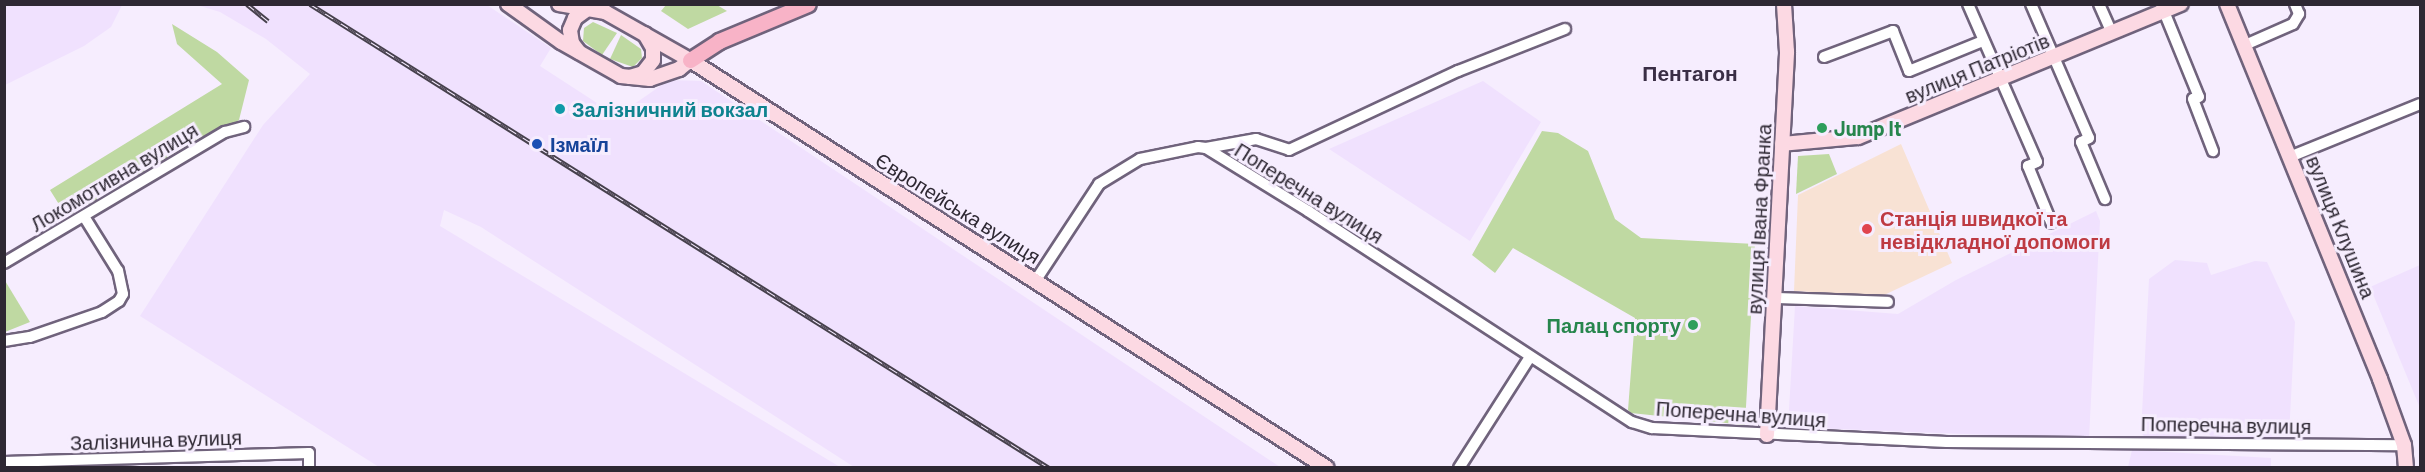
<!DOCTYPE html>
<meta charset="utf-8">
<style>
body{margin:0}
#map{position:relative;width:2425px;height:472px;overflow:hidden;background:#f6edfe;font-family:Barlow,sans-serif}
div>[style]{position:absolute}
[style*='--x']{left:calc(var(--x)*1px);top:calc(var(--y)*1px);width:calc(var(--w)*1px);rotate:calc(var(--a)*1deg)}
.built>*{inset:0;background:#f0e1fe}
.medical>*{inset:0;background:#f8e2d4}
.green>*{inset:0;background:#bfd9a2}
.roads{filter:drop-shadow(2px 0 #70637c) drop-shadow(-2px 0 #70637c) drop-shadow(0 2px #70637c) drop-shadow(0 -2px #70637c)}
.street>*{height:10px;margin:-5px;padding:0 5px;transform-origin:5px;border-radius:5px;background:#fff}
.secondary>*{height:14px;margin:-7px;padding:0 7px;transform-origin:7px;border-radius:7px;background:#fcd9e3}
.primary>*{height:15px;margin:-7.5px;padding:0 7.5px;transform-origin:7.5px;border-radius:7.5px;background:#f8b3c7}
.rail>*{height:5px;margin-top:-2.5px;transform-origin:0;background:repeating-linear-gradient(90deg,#f6edfe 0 9px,#46404c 0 18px);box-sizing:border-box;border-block:2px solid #46404c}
.dots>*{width:16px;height:16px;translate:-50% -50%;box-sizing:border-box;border:3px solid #f6edfe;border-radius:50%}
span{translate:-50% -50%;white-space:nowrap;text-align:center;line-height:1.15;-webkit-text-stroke:6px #f6edfe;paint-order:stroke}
.street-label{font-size:20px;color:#2e2833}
.culture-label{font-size:20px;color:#0d838f;font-weight:700}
.left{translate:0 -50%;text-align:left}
.leisure-label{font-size:20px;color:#27864d;font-weight:700}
.right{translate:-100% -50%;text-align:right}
.transit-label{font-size:20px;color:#164399;font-weight:700}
.health-label{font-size:20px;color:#be3a42;font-weight:700}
.neighbourhood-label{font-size:21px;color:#3a2e45;font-weight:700}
.frame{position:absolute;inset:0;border:6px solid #2e2833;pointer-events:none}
</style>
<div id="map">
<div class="built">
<div style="clip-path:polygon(5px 4px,122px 4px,122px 5px,111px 27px,84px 46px,5px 85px)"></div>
<div style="clip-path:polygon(197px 5px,487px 5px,551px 48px,540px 66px,617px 116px,669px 80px,701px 81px,1280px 467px,854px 467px,481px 227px,444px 210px,440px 226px,840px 467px,379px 467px,140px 316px,263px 125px,310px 74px,266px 39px,220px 12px)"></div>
<div style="clip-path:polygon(1483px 81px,1541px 122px,1470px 241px,1329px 149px)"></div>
<div style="clip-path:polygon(2096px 211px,2100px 221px,2089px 439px,1788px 427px,1795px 306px,1898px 314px,1956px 280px)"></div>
<div style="clip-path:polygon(2175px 260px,2207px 263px,2211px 275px,2255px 261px,2267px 262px,2295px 322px,2289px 436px,2281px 436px,2275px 441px,2214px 440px,2208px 433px,2191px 432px,2191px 440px,2147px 439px,2141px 433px,2149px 279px)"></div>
<div style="clip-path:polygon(2420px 265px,2420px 408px,2370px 287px)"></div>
<div style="clip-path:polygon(2132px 450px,2271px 458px,2271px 467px,2128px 467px)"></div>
</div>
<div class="medical">
<div style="clip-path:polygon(1901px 144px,1952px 263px,1882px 296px,1794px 291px,1798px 195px)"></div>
</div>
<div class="green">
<div style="clip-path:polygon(717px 5px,727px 11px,688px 29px,661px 11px,666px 5px)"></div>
<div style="clip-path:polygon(593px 22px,617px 33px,602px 55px,583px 41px,584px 28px)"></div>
<div style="clip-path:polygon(172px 24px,217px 52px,249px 80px,239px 120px,72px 225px,50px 190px,222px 84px,177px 44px)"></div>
<div style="clip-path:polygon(621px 35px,641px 49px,642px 58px,633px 67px,610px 59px)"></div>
<div style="clip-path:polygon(1542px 131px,1558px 133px,1588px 151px,1615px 219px,1641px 238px,1755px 244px,1745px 425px,1631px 413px,1628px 410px,1635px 318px,1513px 248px,1495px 273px,1472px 255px)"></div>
<div style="clip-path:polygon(1829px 154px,1837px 174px,1796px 194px,1798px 156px)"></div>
<div style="clip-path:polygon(4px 279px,30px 322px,5px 332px,4px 332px)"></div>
</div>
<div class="roads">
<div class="street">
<div style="--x:1968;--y:4;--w:172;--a:66.4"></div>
<div style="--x:2037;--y:162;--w:10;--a:156"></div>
<div style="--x:2028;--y:166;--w:61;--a:67.7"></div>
<div style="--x:2031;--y:4;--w:146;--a:66.6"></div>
<div style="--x:2089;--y:138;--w:9;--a:153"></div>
<div style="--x:2081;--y:142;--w:62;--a:67.2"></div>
<div style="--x:2099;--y:4;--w:32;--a:66"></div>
<div style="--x:2161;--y:4;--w:100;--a:67.8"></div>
<div style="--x:2199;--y:97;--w:6;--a:162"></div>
<div style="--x:2193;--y:99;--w:56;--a:69"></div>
<div style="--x:2245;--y:45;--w:52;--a:-23.6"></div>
<div style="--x:2293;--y:24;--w:12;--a:-59"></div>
<div style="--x:2299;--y:14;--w:11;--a:-112"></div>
<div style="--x:1824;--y:57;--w:74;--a:-20.6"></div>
<div style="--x:1893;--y:31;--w:43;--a:68.2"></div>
<div style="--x:1909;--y:71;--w:80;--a:-22.1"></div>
<div style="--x:1206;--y:148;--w:51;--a:-10.2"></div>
<div style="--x:1256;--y:139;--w:35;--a:18"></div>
<div style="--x:1289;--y:150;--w:187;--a:-25.1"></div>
<div style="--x:1458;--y:71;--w:115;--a:-21.4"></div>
<div style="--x:2292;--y:156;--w:138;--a:-22.1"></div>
<div style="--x:4;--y:263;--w:257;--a:-30.7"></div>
<div style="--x:225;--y:132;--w:20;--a:-15"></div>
<div style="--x:1036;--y:280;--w:115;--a:-56.7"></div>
<div style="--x:1099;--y:184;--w:48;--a:-31.4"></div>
<div style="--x:1140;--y:159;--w:59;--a:-11.7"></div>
<div style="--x:1198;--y:147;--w:8;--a:7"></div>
<div style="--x:1206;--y:148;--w:120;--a:31.7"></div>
<div style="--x:1308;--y:211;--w:387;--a:33.1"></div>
<div style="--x:1632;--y:422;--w:21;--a:17"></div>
<div style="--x:1652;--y:428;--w:295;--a:2.7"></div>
<div style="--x:1947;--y:442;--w:457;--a:0.4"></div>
<div style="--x:1775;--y:298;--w:113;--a:2"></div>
<div style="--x:4;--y:341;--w:26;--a:-9"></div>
<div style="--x:30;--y:337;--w:76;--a:-19.1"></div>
<div style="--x:102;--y:312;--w:20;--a:-33"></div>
<div style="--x:119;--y:301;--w:8;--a:-60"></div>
<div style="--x:123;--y:294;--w:24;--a:-102"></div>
<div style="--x:118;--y:271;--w:62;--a:-121.9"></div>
<div style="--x:4;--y:462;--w:305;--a:-1.7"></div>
<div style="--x:309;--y:453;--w:15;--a:90"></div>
<div style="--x:1459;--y:468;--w:132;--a:-57.4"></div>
</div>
<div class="secondary">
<div style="--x:508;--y:4;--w:65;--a:35.6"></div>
<div style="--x:561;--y:42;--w:69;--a:29.5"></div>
<div style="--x:621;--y:76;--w:29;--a:6"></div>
<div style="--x:650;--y:79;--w:31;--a:-19"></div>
<div style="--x:679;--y:69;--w:14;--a:-39"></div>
<div style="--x:559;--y:4;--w:47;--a:9.9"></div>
<div style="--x:605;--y:12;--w:98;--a:29.5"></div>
<div style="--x:690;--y:60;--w:756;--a:32.64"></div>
<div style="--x:2227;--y:4;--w:405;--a:67.8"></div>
<div style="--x:2380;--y:379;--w:70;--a:70"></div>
<div style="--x:2404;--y:445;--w:23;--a:85"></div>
<div style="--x:579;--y:52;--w:11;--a:-128"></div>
<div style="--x:572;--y:43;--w:13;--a:-99"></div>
<div style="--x:570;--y:30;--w:13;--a:-67"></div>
<div style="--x:575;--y:18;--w:14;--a:-36"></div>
<div style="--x:630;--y:77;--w:14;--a:-17"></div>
<div style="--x:643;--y:73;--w:16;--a:-52"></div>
<div style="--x:653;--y:60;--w:12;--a:-90"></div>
<div style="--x:653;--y:48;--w:16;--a:-120"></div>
<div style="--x:1782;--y:144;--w:76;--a:-5.3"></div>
<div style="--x:1858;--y:137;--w:349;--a:-22.4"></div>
<div style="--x:1767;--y:435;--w:384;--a:-87"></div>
<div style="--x:1787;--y:52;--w:48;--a:-93.6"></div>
</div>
<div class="primary">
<div style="--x:690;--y:60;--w:35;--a:-33"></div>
<div style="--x:719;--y:41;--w:96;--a:-22.6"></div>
</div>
</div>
<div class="rail">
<div style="--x:247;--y:4;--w:27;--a:39"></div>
<div style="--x:310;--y:4;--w:873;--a:32.12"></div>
</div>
<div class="dots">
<div style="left:560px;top:109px;background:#0f9aa8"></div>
<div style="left:1822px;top:128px;background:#2e9e5b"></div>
<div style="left:537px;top:144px;background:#1a4fb4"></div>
<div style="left:1867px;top:229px;background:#e0444e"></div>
<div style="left:1693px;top:325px;background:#2e9e5b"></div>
</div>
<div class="street-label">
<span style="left:1977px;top:68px;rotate:-22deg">вулиця Патріотів</span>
<span style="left:114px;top:177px;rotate:-31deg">Локомотивна вулиця</span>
<span style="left:1309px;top:193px;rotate:32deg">Поперечна вулиця</span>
<span style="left:958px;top:208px;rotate:32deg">Європейська вулиця</span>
<span style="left:1759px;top:219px;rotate:-87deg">вулиця Івана Франка</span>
<span style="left:2341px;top:227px;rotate:68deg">вулиця Клушина</span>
<span style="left:1741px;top:414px;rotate:4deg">Поперечна вулиця</span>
<span style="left:2226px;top:425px;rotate:1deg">Поперечна вулиця</span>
<span style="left:156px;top:440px;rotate:-2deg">Залізнична вулиця</span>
</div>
<div class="culture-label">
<span class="left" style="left:572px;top:109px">Залізничний вокзал</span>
</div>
<div class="leisure-label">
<span class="left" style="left:1834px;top:128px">Jump It</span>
<span class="right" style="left:1681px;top:325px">Палац спорту</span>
</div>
<div class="transit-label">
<span class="left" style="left:550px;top:144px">Ізмаїл</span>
</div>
<div class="health-label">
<span class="left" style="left:1880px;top:230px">Станція швидкої та<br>невідкладної допомоги</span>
</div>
<div class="neighbourhood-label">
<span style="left:1690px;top:73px">Пентагон</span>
</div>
<div class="frame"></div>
</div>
